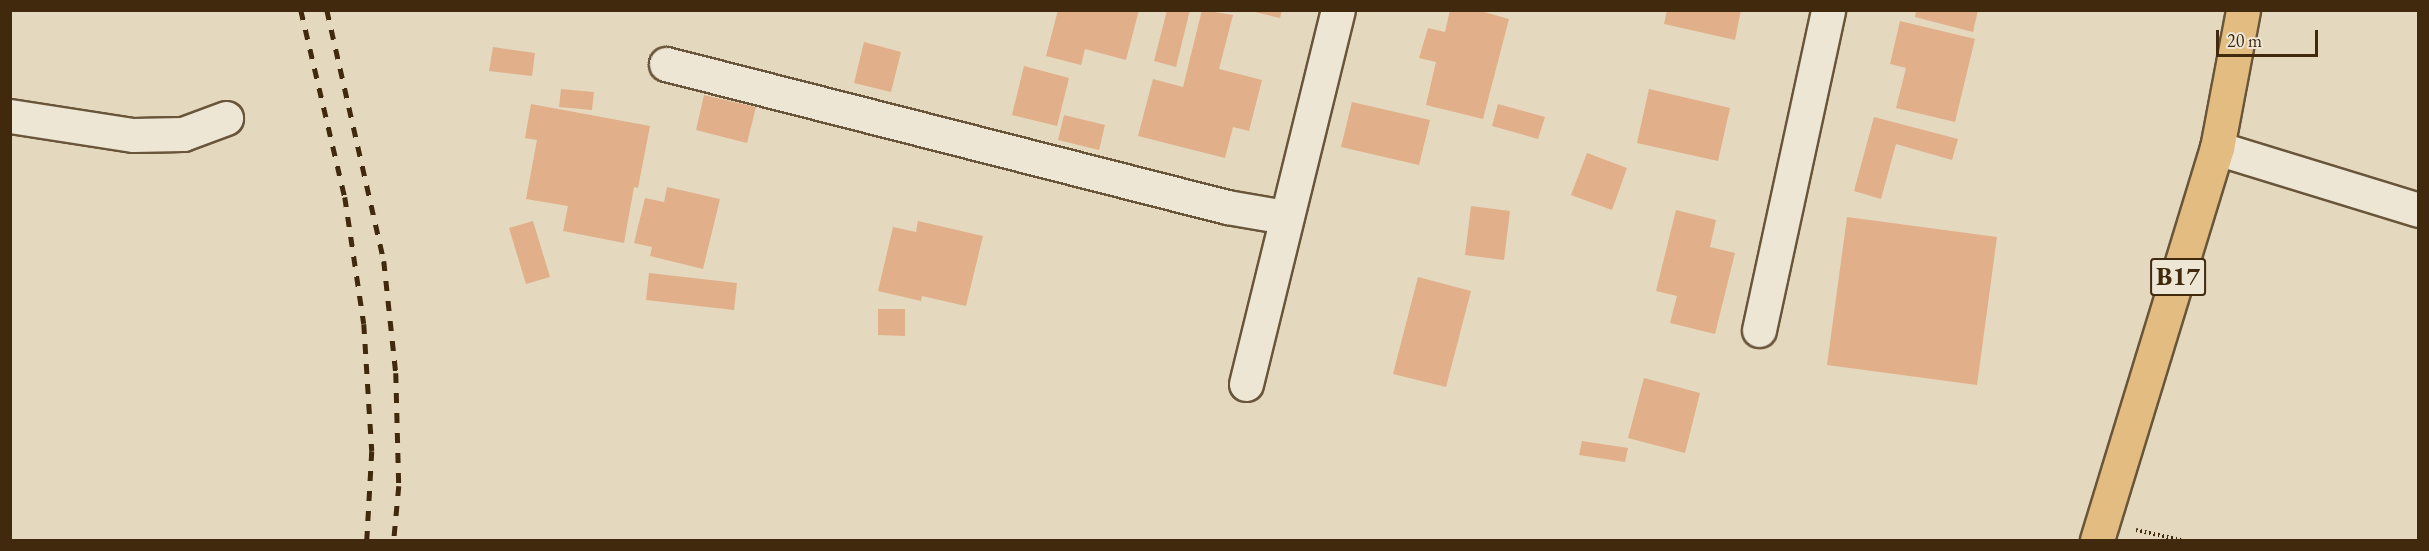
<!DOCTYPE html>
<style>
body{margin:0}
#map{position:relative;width:2429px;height:551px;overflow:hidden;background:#e4d9bf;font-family:"EB Garamond",serif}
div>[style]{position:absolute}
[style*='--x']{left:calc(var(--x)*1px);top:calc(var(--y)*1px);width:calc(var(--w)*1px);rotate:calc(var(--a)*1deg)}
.building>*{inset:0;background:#e1af8a}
.path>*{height:4px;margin-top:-2px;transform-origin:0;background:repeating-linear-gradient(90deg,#40290c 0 1.5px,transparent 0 4.5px)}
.roads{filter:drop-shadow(2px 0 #695539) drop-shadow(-2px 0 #695539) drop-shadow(0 2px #695539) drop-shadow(0 -2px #695539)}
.minor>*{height:33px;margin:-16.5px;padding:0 16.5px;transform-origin:16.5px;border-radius:16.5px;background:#ede6d5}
.major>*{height:33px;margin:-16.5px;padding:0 16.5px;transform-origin:16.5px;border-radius:16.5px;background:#e2bc80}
.rail>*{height:4.5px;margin-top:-2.25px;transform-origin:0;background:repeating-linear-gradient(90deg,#40290c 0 10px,transparent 0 20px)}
span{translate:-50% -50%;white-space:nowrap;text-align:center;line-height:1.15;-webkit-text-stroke:4.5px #ede6d5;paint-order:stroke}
.shield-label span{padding:2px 4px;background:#ede6d5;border:2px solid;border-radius:4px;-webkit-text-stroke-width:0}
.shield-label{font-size:26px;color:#40290c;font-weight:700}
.frame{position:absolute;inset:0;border:12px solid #40290c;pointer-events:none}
.scale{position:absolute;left:2216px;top:30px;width:102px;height:27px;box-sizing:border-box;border:3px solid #40290c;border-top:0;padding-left:8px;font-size:18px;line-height:21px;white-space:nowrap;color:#40290c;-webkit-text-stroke:4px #ede6d5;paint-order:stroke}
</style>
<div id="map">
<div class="building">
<div style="clip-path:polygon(1058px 10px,1139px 10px,1126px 60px,1085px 49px,1081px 65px,1046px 56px)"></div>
<div style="clip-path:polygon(1167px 10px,1190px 10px,1176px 67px,1154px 61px)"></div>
<div style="clip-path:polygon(1202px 10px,1233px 15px,1219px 69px,1262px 80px,1249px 131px,1233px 127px,1225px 158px,1138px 136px,1153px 79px,1183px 87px)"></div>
<div style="clip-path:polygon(1246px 10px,1282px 10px,1280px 18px)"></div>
<div style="clip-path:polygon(1450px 10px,1477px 10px,1509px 19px,1483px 119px,1426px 105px,1436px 62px,1419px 58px,1428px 28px,1445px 32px)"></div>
<div style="clip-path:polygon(1667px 10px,1741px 10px,1735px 40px,1664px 24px)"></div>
<div style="clip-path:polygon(1916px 10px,1978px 10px,1973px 32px,1915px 17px)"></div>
<div style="clip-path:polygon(1900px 21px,1975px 39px,1955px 122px,1896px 108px,1906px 68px,1890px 64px)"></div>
<div style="clip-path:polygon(864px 42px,901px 52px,891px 92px,854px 83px)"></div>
<div style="clip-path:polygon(493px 47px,535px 53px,532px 76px,489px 71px)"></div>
<div style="clip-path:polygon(1024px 66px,1069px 78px,1057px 126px,1012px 115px)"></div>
<div style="clip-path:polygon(561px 89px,594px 92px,592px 110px,559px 107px)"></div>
<div style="clip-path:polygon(1649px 89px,1730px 108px,1718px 161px,1637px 143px)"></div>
<div style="clip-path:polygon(704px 95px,756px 107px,747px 143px,696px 130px)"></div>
<div style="clip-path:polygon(1352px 102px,1430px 120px,1419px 165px,1341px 147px)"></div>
<div style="clip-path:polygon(531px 104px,650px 126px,638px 188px,634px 187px,624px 243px,563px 231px,568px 206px,526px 199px,537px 140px,525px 138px)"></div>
<div style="clip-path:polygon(1498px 104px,1545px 117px,1538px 139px,1492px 126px)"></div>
<div style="clip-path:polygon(1064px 115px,1105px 125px,1099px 150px,1058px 140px)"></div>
<div style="clip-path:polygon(1874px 117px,1958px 139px,1952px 160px,1896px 144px,1881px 199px,1854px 191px)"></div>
<div style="clip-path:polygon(1587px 153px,1627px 168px,1612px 210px,1571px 195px)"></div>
<div style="clip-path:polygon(667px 187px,720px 199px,703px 269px,650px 256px,652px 247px,634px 243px,645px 198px,664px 202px)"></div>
<div style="clip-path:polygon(1471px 206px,1510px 211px,1504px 260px,1465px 255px)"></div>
<div style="clip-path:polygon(1676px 210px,1716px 220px,1710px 247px,1735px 253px,1715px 334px,1670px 323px,1677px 296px,1656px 291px)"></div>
<div style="clip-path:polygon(1847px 217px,1997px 237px,1977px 385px,1827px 365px)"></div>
<div style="clip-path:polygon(533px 221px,550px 277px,526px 284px,509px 228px)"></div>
<div style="clip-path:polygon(918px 221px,983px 236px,966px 306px,922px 296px,921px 301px,878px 291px,893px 227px,916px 232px)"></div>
<div style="clip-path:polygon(649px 273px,737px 283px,734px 310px,646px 300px)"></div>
<div style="clip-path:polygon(1418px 277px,1471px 291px,1446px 387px,1393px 374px)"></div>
<div style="clip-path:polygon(878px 309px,905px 309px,905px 336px,878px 335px)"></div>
<div style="clip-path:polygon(1644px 378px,1700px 393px,1685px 453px,1628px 438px)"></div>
<div style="clip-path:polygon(1582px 441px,1628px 448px,1625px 462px,1579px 455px)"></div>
</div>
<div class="path">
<div style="--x:2136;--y:530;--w:46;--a:12.5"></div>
</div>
<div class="roads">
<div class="minor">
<div style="--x:666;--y:64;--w:579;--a:14.3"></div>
<div style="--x:1227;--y:207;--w:59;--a:9.8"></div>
<div style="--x:10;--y:116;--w:124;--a:8.8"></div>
<div style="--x:133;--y:135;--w:50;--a:-1.1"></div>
<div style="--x:183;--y:134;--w:46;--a:-20.4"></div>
<div style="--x:2217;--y:148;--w:210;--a:17.1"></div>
<div style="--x:1759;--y:330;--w:327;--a:-77.8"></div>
<div style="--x:1246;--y:384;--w:385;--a:-76.2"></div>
</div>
<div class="major">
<div style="--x:2097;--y:540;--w:410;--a:-73"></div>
<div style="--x:2217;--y:148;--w:140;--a:-79.3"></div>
</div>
</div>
<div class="rail">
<div style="--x:301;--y:10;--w:192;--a:76.8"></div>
<div style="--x:345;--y:197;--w:128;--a:81.5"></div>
<div style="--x:364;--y:324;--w:127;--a:86.4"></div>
<div style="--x:372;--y:451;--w:89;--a:93.2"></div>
<div style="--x:327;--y:10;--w:257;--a:77.2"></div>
<div style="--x:384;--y:261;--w:113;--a:83.9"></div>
<div style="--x:396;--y:373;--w:113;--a:88.5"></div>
<div style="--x:399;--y:486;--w:54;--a:95.3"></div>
</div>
<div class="shield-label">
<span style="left:2178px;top:277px">B17</span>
</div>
<div class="frame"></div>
<div class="scale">20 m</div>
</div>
